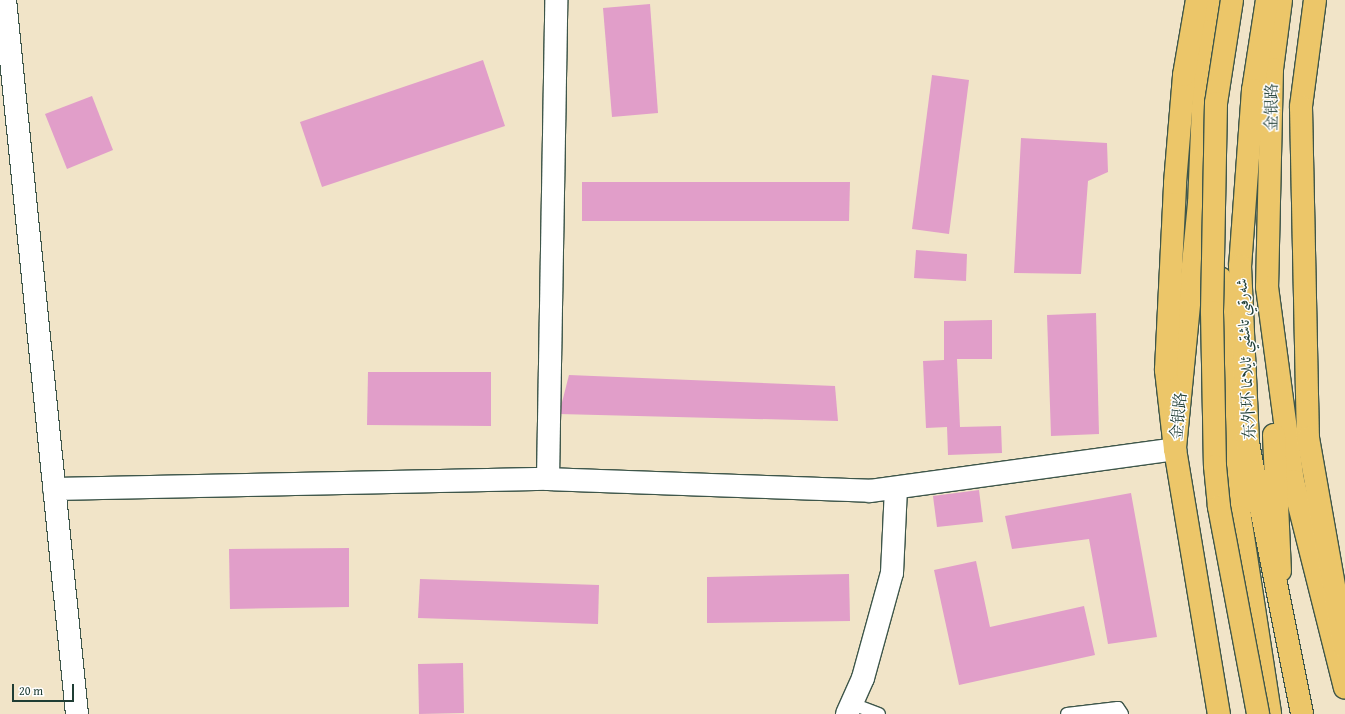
<!DOCTYPE html>
<meta charset="utf-8">
<style>
body{margin:0}
#map{position:relative;width:1345px;height:714px;overflow:hidden;background:#f1e4c8;font-family:"Gentium Book Plus",Amiri,"Noto Serif SC",serif}
div>[style]{position:absolute}
[style*='--x']{left:calc(var(--x)*1px);top:calc(var(--y)*1px);width:calc(var(--w)*1px);rotate:calc(var(--a)*1deg)}
.building>*{inset:0;background:#e19ec9}
.roads{filter:drop-shadow(1px 0 #3e564a) drop-shadow(-1px 0 #3e564a) drop-shadow(0 1px #3e564a) drop-shadow(0 -1px #3e564a)}
.service>*{height:12px;margin:-6px;padding:0 6px;transform-origin:6px;border-radius:6px;background:#fff}
.minor>*{height:22px;margin:-11px;padding:0 11px;transform-origin:11px;border-radius:11px;background:#fff}
.primary>*{height:22px;margin:-11px;padding:0 11px;transform-origin:11px;border-radius:11px;background:#ecc669}
.trunk>*{height:22px;margin:-11px;padding:0 11px;transform-origin:11px;border-radius:11px;background:#ecc669}
.bridges{filter:drop-shadow(1px 0 #3e564a) drop-shadow(-1px 0 #3e564a) drop-shadow(0 1px #3e564a) drop-shadow(0 -1px #3e564a)}
.trunk-bridge>*{height:22px;margin:-11px;padding:0 11px;transform-origin:11px;border-radius:11px;background:#ecc669}
span{translate:-50% -50%;white-space:nowrap;text-align:center;line-height:1.15;-webkit-text-stroke:3px #fff;paint-order:stroke}
.street-label{font-size:16px;color:#1f3d34}
.scale{position:absolute;left:12px;top:684px;width:62px;height:18px;box-sizing:border-box;border:2px solid #1f3d34;border-top:0;padding-left:5px;font-size:12px;line-height:14px;white-space:nowrap;color:#1f3d34;-webkit-text-stroke:3px #fff;paint-order:stroke}
</style>
<div id="map">
<div class="building">
<div style="clip-path:polygon(650px 4px,658px 113px,612px 117px,603px 8px)"></div>
<div style="clip-path:polygon(483px 60px,505px 126px,322px 187px,300px 122px)"></div>
<div style="clip-path:polygon(932px 75px,969px 80px,949px 234px,912px 229px)"></div>
<div style="clip-path:polygon(92px 96px,113px 150px,67px 169px,45px 114px)"></div>
<div style="clip-path:polygon(1021px 138px,1107px 143px,1108px 172px,1088px 181px,1081px 274px,1014px 273px)"></div>
<div style="clip-path:polygon(582px 182px,850px 182px,849px 221px,582px 221px)"></div>
<div style="clip-path:polygon(916px 250px,967px 254px,966px 281px,914px 278px)"></div>
<div style="clip-path:polygon(1096px 313px,1099px 434px,1051px 436px,1047px 315px)"></div>
<div style="clip-path:polygon(992px 320px,992px 359px,957px 359px,960px 427px,1001px 426px,1002px 453px,948px 455px,947px 427px,926px 428px,923px 361px,944px 360px,944px 321px)"></div>
<div style="clip-path:polygon(368px 372px,491px 372px,491px 426px,367px 425px)"></div>
<div style="clip-path:polygon(569px 375px,835px 386px,838px 421px,559px 414px)"></div>
<div style="clip-path:polygon(979px 490px,983px 522px,937px 527px,933px 496px)"></div>
<div style="clip-path:polygon(1131px 493px,1157px 637px,1108px 644px,1089px 539px,1012px 549px,1005px 516px)"></div>
<div style="clip-path:polygon(349px 548px,349px 607px,230px 609px,229px 549px)"></div>
<div style="clip-path:polygon(976px 561px,990px 627px,1084px 606px,1095px 655px,959px 685px,934px 570px)"></div>
<div style="clip-path:polygon(849px 574px,850px 621px,707px 623px,707px 577px)"></div>
<div style="clip-path:polygon(420px 579px,599px 585px,598px 624px,418px 618px)"></div>
<div style="clip-path:polygon(463px 663px,464px 713px,419px 714px,418px 664px)"></div>
</div>
<div class="roads">
<div class="service">
<div style="--x:850;--y:703;--w:31;--a:21"></div>
<div style="--x:1067;--y:714;--w:51;--a:-6.7"></div>
<div style="--x:1118;--y:708;--w:7;--a:56"></div>
</div>
<div class="minor">
<div style="--x:5;--y:0;--w:718;--a:84.24"></div>
<div style="--x:548;--y:479;--w:479;--a:-89"></div>
<div style="--x:54;--y:489;--w:494;--a:-1.2"></div>
<div style="--x:548;--y:479;--w:322;--a:2.1"></div>
<div style="--x:870;--y:491;--w:308;--a:-7.8"></div>
<div style="--x:847;--y:714;--w:39;--a:-66"></div>
<div style="--x:863;--y:678;--w:109;--a:-74.6"></div>
<div style="--x:892;--y:573;--w:85;--a:-87.3"></div>
</div>
<div class="primary">
<div style="--x:1212;--y:0;--w:32;--a:101"></div>
<div style="--x:1206;--y:31;--w:172;--a:92.3"></div>
<div style="--x:1199;--y:203;--w:247;--a:95.6"></div>
<div style="--x:1175;--y:449;--w:269;--a:80.6"></div>
<div style="--x:1281;--y:0;--w:70;--a:97.4"></div>
<div style="--x:1272;--y:69;--w:218;--a:91.3"></div>
<div style="--x:1267;--y:287;--w:196;--a:82.4"></div>
<div style="--x:1293;--y:481;--w:213;--a:75.9"></div>
<div style="--x:1220;--y:278;--w:240;--a:85.2"></div>
<div style="--x:1240;--y:517;--w:199;--a:81.3"></div>
<div style="--x:1274;--y:435;--w:136;--a:87.5"></div>
</div>
<div class="trunk">
<div style="--x:1267;--y:0;--w:91;--a:98.8"></div>
<div style="--x:1253;--y:90;--w:176;--a:94.2"></div>
<div style="--x:1240;--y:266;--w:177;--a:87.4"></div>
<div style="--x:1248;--y:443;--w:276;--a:78.7"></div>
<div style="--x:1315;--y:0;--w:108;--a:97.5"></div>
<div style="--x:1301;--y:107;--w:331;--a:88.8"></div>
<div style="--x:1308;--y:438;--w:213;--a:80"></div>
<div style="--x:1175;--y:449;--w:80;--a:-96.5"></div>
<div style="--x:1166;--y:370;--w:187;--a:-87.2"></div>
<div style="--x:1175;--y:183;--w:108;--a:-85.2"></div>
<div style="--x:1184;--y:75;--w:76;--a:-80.2"></div>
</div>
</div>
<div class="bridges">
<div class="trunk-bridge">
<div style="--x:1232;--y:0;--w:104;--a:98.8"></div>
<div style="--x:1216;--y:103;--w:209;--a:91.1"></div>
<div style="--x:1212;--y:312;--w:154;--a:88.9"></div>
<div style="--x:1215;--y:466;--w:41;--a:84.4"></div>
<div style="--x:1219;--y:507;--w:211;--a:79.3"></div>
</div>
</div>
<div class="street-label">
<span style="left:1271px;top:107px;rotate:-89deg">金银路</span>
<span style="left:1245px;top:359px;rotate:-93deg">东外环 شەرقىي تاشقىي ئايلانما</span>
<span style="left:1178px;top:416px;rotate:-84deg">金银路</span>
</div>
<div class="scale">20 m</div>
</div>
